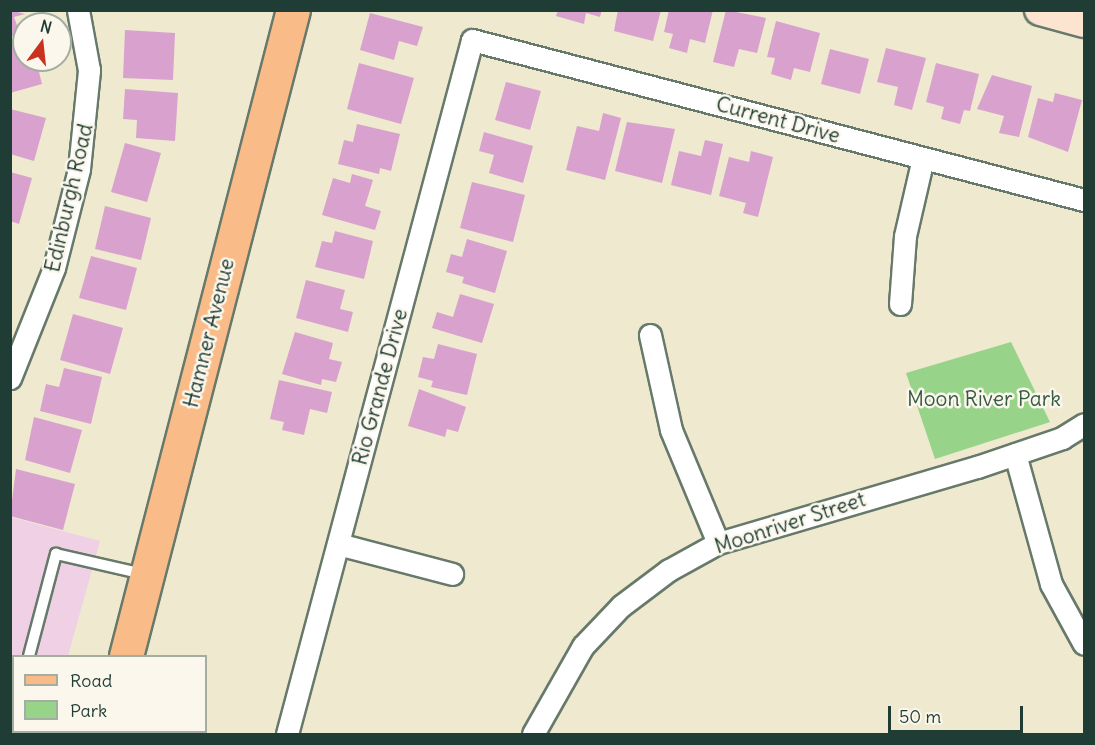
<!DOCTYPE html>
<style>
body{margin:0}
#map{position:relative;width:1095px;height:745px;overflow:hidden;background:#eee9cf;font-family:Delius,sans-serif}
div>[style]{position:absolute}
[style*='--x']{left:calc(var(--x)*1px);top:calc(var(--y)*1px);width:calc(var(--w)*1px);rotate:calc(var(--a)*1deg)}
.built>*{inset:0;background:#f0d0e5}
.green>*{inset:0;background:#97d489}
.building>*{inset:0;background:#d9a2ce}
.roads{filter:drop-shadow(2px 0 #67796a) drop-shadow(-2px 0 #67796a) drop-shadow(0 2px #67796a) drop-shadow(0 -2px #67796a)}
.lane>*{height:10px;margin:-5px;padding:0 5px;transform-origin:5px;border-radius:5px;background:#fff}
.street>*{height:21px;margin:-10.5px;padding:0 10.5px;transform-origin:10.5px;border-radius:10.5px;background:#fff}
.secondary>*{height:30px;margin:-15px;padding:0 15px;transform-origin:15px;border-radius:15px;background:#fde4d0}
.primary>*{height:33px;margin:-16.5px;padding:0 16.5px;transform-origin:16.5px;border-radius:16.5px;background:#f9bc89}
span{translate:-50% -50%;white-space:nowrap;text-align:center;line-height:1.15;-webkit-text-stroke:5px #fbf7ec;paint-order:stroke}
.street-label{font-size:21px;color:#1f3d34}
.park-label{font-size:21px;color:#375b45}
.frame{position:absolute;inset:0;border:12px solid #1f3d34;pointer-events:none}
.legend{position:absolute;left:12px;top:655px;width:195px;height:78px;box-sizing:border-box;background:#fbf7ec;border:2px solid #a3ada2;margin:0;padding:8px 10px;list-style:none;font-size:18px;color:#1f3d34}
.legend li{display:flex;align-items:center;gap:12px;height:30px}
.legend b{width:30px;border:2px solid #a3ada2}
.north{position:absolute;left:12px;top:12px;width:60px;height:60px;box-sizing:border-box;background:#fbf7ec;border:2px solid #a3ada2;border-radius:50%;rotate:15deg;font-size:16px;font-weight:700;line-height:24px;text-align:center;color:#1f3d34}
.north::after{content:'';display:block;margin:auto;width:21px;height:27px;background:#c8321e;clip-path:polygon(50% 0,100% 100%,50% 72%,0 100%)}
.scale{position:absolute;left:888px;top:706px;width:135px;height:27px;box-sizing:border-box;border:3px solid #1f3d34;border-top:0;padding-left:8px;font-size:18px;line-height:21px;white-space:nowrap;color:#1f3d34;-webkit-text-stroke:4px #fbf7ec;paint-order:stroke}
</style>
<div id="map">
<div class="built">
<div style="clip-path:polygon(10px 517px,100px 541px,68px 656px,14px 656px,14px 732px,47px 734px,11px 734px)"></div>
</div>
<div class="green">
<div style="clip-path:polygon(1011px 342px,1050px 422px,935px 459px,906px 373px)"></div>
</div>
<div class="building">
<div style="clip-path:polygon(10px 10px,25px 14px,14px 17px,20px 34px,10px 37px)"></div>
<div style="clip-path:polygon(558px 10px,602px 10px,600px 17px,586px 13px,584px 24px,556px 16px)"></div>
<div style="clip-path:polygon(618px 10px,661px 10px,653px 41px,614px 31px)"></div>
<div style="clip-path:polygon(669px 10px,713px 10px,705px 43px,690px 39px,687px 53px,669px 48px,673px 34px,664px 32px)"></div>
<div style="clip-path:polygon(726px 10px,766px 18px,757px 53px,739px 49px,734px 67px,713px 62px)"></div>
<div style="clip-path:polygon(370px 13px,423px 27px,417px 46px,399px 41px,394px 60px,360px 50px)"></div>
<div style="clip-path:polygon(776px 21px,820px 33px,810px 72px,794px 68px,791px 80px,771px 74px,775px 58px,767px 57px)"></div>
<div style="clip-path:polygon(125px 30px,175px 33px,173px 80px,123px 78px)"></div>
<div style="clip-path:polygon(24px 40px,24px 60px,36px 60px,42px 84px,10px 93px,10px 44px)"></div>
<div style="clip-path:polygon(886px 48px,926px 58px,912px 110px,894px 105px,898px 87px,877px 82px)"></div>
<div style="clip-path:polygon(830px 49px,869px 59px,860px 94px,821px 84px)"></div>
<div style="clip-path:polygon(359px 63px,414px 78px,401px 124px,347px 109px)"></div>
<div style="clip-path:polygon(936px 63px,979px 74px,970px 111px,964px 110px,960px 124px,941px 119px,944px 107px,926px 102px)"></div>
<div style="clip-path:polygon(992px 75px,1032px 86px,1019px 137px,999px 133px,1004px 116px,977px 109px)"></div>
<div style="clip-path:polygon(506px 82px,541px 91px,530px 130px,495px 120px)"></div>
<div style="clip-path:polygon(125px 89px,178px 93px,175px 141px,136px 138px,137px 120px,123px 119px)"></div>
<div style="clip-path:polygon(1055px 93px,1082px 100px,1068px 152px,1028px 137px,1038px 98px,1053px 102px)"></div>
<div style="clip-path:polygon(10px 109px,46px 118px,34px 161px,10px 154px)"></div>
<div style="clip-path:polygon(603px 113px,621px 118px,605px 180px,566px 170px,577px 126px,599px 131px)"></div>
<div style="clip-path:polygon(627px 122px,675px 129px,662px 183px,615px 171px)"></div>
<div style="clip-path:polygon(357px 124px,400px 134px,391px 171px,380px 168px,379px 174px,338px 164px,344px 140px,353px 142px)"></div>
<div style="clip-path:polygon(484px 132px,533px 146px,523px 183px,489px 173px,494px 155px,479px 151px)"></div>
<div style="clip-path:polygon(705px 140px,723px 144px,711px 195px,671px 185px,679px 151px,701px 156px)"></div>
<div style="clip-path:polygon(125px 143px,161px 153px,147px 202px,111px 192px)"></div>
<div style="clip-path:polygon(751px 151px,773px 157px,758px 217px,743px 213px,746px 203px,719px 196px,729px 157px,749px 162px)"></div>
<div style="clip-path:polygon(10px 172px,32px 178px,19px 224px,10px 221px)"></div>
<div style="clip-path:polygon(352px 174px,373px 180px,365px 206px,381px 211px,375px 230px,322px 215px,333px 178px,350px 183px)"></div>
<div style="clip-path:polygon(472px 182px,525px 195px,513px 242px,460px 228px)"></div>
<div style="clip-path:polygon(105px 206px,151px 218px,141px 260px,95px 249px)"></div>
<div style="clip-path:polygon(335px 231px,373px 241px,364px 279px,315px 267px,322px 241px,332px 243px)"></div>
<div style="clip-path:polygon(467px 239px,507px 251px,495px 293px,462px 283px,464px 277px,446px 272px,451px 254px,462px 257px)"></div>
<div style="clip-path:polygon(91px 256px,137px 268px,126px 310px,79px 298px)"></div>
<div style="clip-path:polygon(306px 280px,345px 290px,340px 309px,353px 312px,348px 332px,296px 318px)"></div>
<div style="clip-path:polygon(460px 294px,494px 304px,482px 343px,432px 328px,437px 312px,453px 317px)"></div>
<div style="clip-path:polygon(73px 314px,123px 328px,110px 374px,60px 360px)"></div>
<div style="clip-path:polygon(295px 332px,333px 343px,329px 359px,342px 362px,336px 382px,322px 379px,321px 385px,282px 374px)"></div>
<div style="clip-path:polygon(438px 344px,477px 354px,467px 395px,431px 387px,433px 381px,418px 377px,423px 357px,434px 359px)"></div>
<div style="clip-path:polygon(64px 368px,102px 377px,91px 424px,40px 411px,46px 384px,59px 387px)"></div>
<div style="clip-path:polygon(279px 380px,332px 392px,327px 413px,310px 409px,304px 435px,282px 430px,284px 422px,270px 419px)"></div>
<div style="clip-path:polygon(419px 389px,466px 407px,458px 432px,447px 429px,445px 437px,408px 426px)"></div>
<div style="clip-path:polygon(34px 417px,82px 430px,70px 473px,25px 460px)"></div>
<div style="clip-path:polygon(16px 469px,75px 484px,63px 530px,10px 516px)"></div>
</div>
<div class="roads">
<div class="lane">
<div style="--x:29;--y:656;--w:106;--a:-75.2"></div>
<div style="--x:56;--y:554;--w:89;--a:12.9"></div>
<div style="--x:10;--y:728;--w:12;--a:-70"></div>
</div>
<div class="street">
<div style="--x:900;--y:304;--w:68;--a:-85.8"></div>
<div style="--x:905;--y:236;--w:80;--a:-77"></div>
<div style="--x:650;--y:335;--w:97;--a:77.5"></div>
<div style="--x:671;--y:430;--w:122;--a:67.4"></div>
<div style="--x:10;--y:378;--w:118;--a:-68.2"></div>
<div style="--x:54;--y:268;--w:102;--a:-75.8"></div>
<div style="--x:79;--y:169;--w:100;--a:-84.2"></div>
<div style="--x:89;--y:70;--w:61;--a:-100.4"></div>
<div style="--x:1015;--y:454;--w:135;--a:74.5"></div>
<div style="--x:1051;--y:584;--w:68;--a:61.2"></div>
<div style="--x:338;--y:544;--w:118;--a:14.7"></div>
<div style="--x:287;--y:734;--w:718;--a:-75.07"></div>
<div style="--x:472;--y:40;--w:633;--a:14.65"></div>
<div style="--x:533;--y:734;--w:101;--a:-60.4"></div>
<div style="--x:583;--y:646;--w:55;--a:-46.5"></div>
<div style="--x:621;--y:606;--w:60;--a:-36.9"></div>
<div style="--x:669;--y:570;--w:56;--a:-28.9"></div>
<div style="--x:718;--y:543;--w:270;--a:-16.4"></div>
<div style="--x:977;--y:467;--w:90;--a:-18.8"></div>
<div style="--x:1062;--y:438;--w:26;--a:-32"></div>
</div>
<div class="secondary">
<div style="--x:1040;--y:10;--w:46;--a:15.3"></div>
</div>
<div class="primary">
<div style="--x:126;--y:656;--w:667;--a:-75.51"></div>
<div style="--x:104;--y:734;--w:2;--a:-63"></div>
</div>
</div>
<div class="street-label">
<span style="left:778px;top:120px;rotate:15deg">Current Drive</span>
<span style="left:69px;top:198px;rotate:-77deg">Edinburgh Road</span>
<span style="left:209px;top:333px;rotate:-76deg">Hamner Avenue</span>
<span style="left:380px;top:387px;rotate:-75deg">Rio Grande Drive</span>
<span style="left:790px;top:523px;rotate:-18deg">Moonriver Street</span>
</div>
<div class="park-label">
<span style="left:984px;top:399px">Moon River Park</span>
</div>
<div class="frame"></div>
<ul class="legend">
<li><b style="height:8px;background:#f9bc89"></b>Road</li>
<li><b style="height:16px;background:#97d489"></b>Park</li>
</ul>
<div class="north">N</div>
<div class="scale">50 m</div>
</div>
